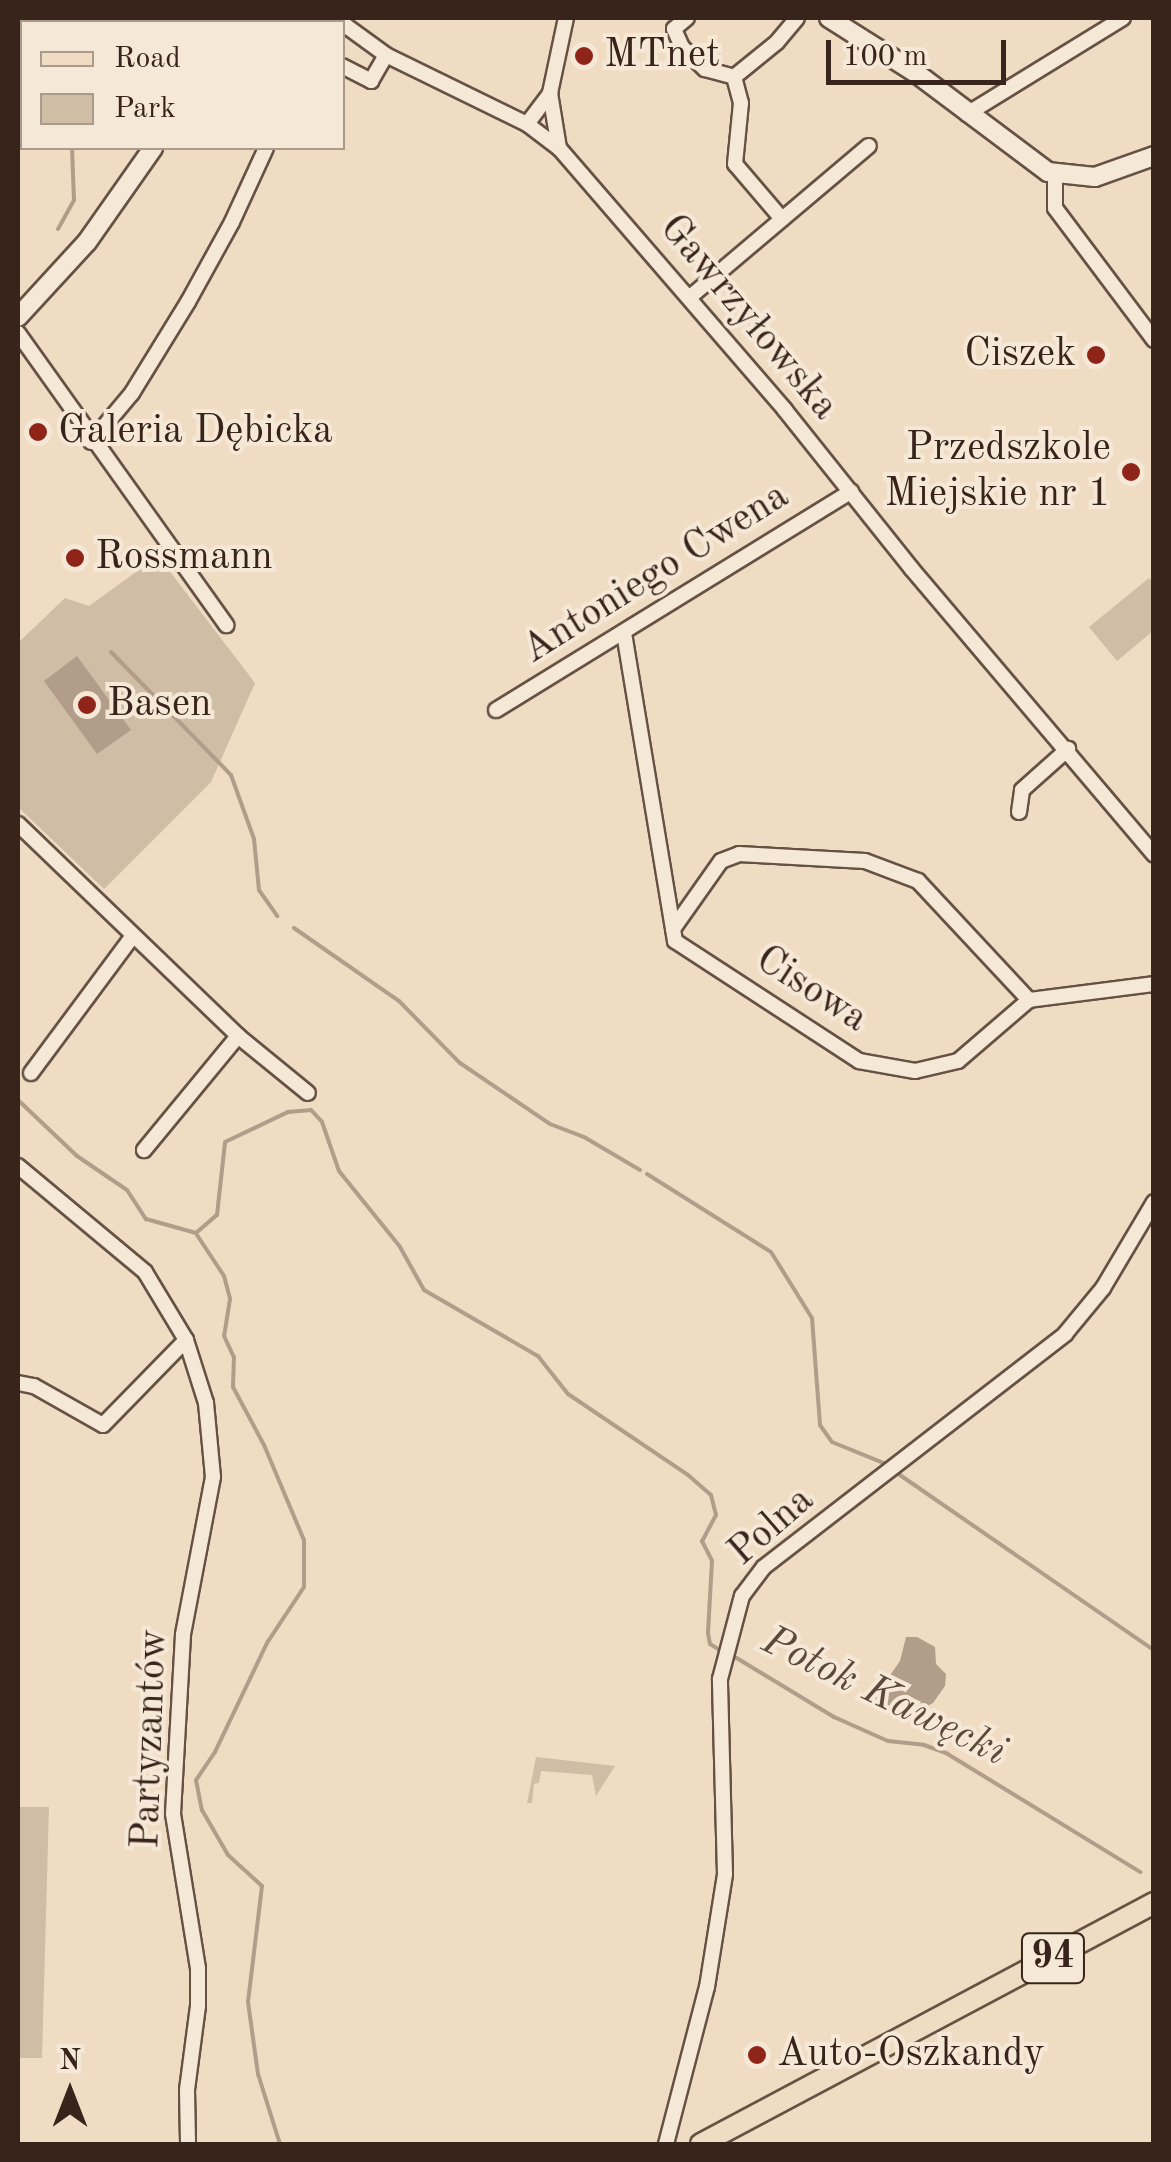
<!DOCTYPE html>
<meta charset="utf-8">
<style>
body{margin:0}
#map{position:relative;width:1171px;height:2162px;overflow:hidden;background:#efdcc2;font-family:"Old Standard TT",serif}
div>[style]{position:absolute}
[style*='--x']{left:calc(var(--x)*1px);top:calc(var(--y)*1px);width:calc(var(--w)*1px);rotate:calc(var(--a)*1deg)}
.green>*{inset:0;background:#d0bda6}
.water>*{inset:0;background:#b19d89}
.stream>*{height:4px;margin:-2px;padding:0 2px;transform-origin:2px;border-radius:2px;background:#b19d89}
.roads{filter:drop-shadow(2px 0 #665245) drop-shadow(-2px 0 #665245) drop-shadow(0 2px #665245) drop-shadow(0 -2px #665245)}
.street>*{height:14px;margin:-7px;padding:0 7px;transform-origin:7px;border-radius:7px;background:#f5e8d7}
.secondary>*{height:18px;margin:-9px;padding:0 9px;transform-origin:9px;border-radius:9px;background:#f5e8d7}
.primary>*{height:20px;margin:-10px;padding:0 10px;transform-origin:10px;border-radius:10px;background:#efdcc2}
.dots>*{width:28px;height:28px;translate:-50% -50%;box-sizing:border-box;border:5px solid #f5e8d7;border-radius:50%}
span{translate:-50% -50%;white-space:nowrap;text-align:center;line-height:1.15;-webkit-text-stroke:8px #f5e8d7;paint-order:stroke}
.shield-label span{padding:2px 8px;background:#f5e8d7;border:2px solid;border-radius:8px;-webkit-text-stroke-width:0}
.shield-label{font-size:38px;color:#39241b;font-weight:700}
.poi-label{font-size:40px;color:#39241b}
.left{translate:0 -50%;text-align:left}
.right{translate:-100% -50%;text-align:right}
.street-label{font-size:40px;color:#39241b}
.water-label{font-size:42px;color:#5d483c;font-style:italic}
.frame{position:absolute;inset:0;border:20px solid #39241b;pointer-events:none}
.legend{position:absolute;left:20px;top:20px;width:325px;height:130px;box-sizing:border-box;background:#f5e8d7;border:2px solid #aa9a8c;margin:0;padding:12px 18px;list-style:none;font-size:30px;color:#39241b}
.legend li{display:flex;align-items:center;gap:20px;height:50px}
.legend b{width:50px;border:2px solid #aa9a8c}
.north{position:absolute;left:20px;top:2042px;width:100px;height:100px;-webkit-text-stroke:8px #f5e8d7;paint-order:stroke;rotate:0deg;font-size:28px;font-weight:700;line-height:40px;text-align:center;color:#39241b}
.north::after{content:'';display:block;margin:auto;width:35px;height:45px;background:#39241b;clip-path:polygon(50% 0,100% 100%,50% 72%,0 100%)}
.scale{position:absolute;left:826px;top:40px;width:180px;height:45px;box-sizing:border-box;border:5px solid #39241b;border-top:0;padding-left:12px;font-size:30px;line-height:35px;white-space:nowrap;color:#39241b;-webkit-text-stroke:8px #f5e8d7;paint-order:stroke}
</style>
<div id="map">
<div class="green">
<div style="clip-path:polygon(158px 556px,255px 683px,211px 782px,104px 889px,18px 807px,18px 643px,65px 598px,89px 606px)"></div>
<div style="clip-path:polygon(1149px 578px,1153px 583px,1153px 631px,1117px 661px,1089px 627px)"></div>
<div style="clip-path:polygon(536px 1757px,615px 1766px,596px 1796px,592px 1775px,541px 1771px,539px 1783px,534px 1784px,532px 1803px,527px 1803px)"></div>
<div style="clip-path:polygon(18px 1807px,49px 1807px,42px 2058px,18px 2058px)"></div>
</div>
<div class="water">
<div style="clip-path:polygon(77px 656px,131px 730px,97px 754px,44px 681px)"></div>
<div style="clip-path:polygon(906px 1637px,917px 1637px,935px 1647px,936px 1664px,946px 1674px,945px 1686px,933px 1703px,910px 1716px,899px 1716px,873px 1700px,900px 1661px)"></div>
</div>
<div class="stream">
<div style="--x:121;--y:22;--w:7;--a:-34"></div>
<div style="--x:58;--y:229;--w:33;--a:-61"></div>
<div style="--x:74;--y:200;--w:52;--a:-92.2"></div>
<div style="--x:111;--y:652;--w:172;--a:45.7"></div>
<div style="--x:231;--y:775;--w:68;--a:70.2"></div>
<div style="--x:254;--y:839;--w:51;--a:84.4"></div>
<div style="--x:259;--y:890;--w:32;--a:55"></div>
<div style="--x:294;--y:928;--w:128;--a:34.8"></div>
<div style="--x:399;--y:1001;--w:87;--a:45.5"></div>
<div style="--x:460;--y:1063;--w:109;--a:34.1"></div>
<div style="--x:550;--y:1124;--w:36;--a:21"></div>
<div style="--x:584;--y:1137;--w:65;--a:30.5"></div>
<div style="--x:18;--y:1100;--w:81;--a:43.5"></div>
<div style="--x:77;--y:1156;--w:60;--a:34.2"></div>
<div style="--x:127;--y:1190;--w:35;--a:57"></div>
<div style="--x:146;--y:1219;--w:52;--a:15.6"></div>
<div style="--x:196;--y:1233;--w:28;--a:-41"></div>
<div style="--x:217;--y:1215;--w:73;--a:-83.7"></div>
<div style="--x:225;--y:1142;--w:70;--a:-25.5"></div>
<div style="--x:288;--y:1112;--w:23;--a:-5"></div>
<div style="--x:311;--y:1110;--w:16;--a:47"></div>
<div style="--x:322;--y:1122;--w:52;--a:70.9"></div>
<div style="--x:339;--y:1171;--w:97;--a:51.2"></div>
<div style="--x:400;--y:1247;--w:49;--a:60.8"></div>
<div style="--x:424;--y:1290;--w:132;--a:30.1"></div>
<div style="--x:538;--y:1356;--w:48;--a:51.7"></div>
<div style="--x:568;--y:1394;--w:145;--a:34"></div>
<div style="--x:688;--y:1475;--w:30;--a:41"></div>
<div style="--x:711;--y:1495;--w:21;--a:76"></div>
<div style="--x:716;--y:1515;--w:30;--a:118"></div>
<div style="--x:702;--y:1541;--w:22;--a:63"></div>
<div style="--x:712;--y:1561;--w:72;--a:93.2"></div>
<div style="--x:708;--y:1633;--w:11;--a:80"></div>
<div style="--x:710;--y:1644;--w:13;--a:32"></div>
<div style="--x:647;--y:1174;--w:146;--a:32.2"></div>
<div style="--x:771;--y:1252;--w:78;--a:58.2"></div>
<div style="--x:812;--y:1318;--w:107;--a:85.7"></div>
<div style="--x:820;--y:1425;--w:21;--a:55"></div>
<div style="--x:832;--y:1442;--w:58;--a:22.2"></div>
<div style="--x:197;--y:1235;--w:49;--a:56.6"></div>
<div style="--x:224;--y:1276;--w:24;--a:75"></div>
<div style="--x:230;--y:1299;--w:37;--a:99"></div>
<div style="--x:224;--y:1336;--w:23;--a:65"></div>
<div style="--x:234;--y:1357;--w:30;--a:92"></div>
<div style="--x:233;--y:1387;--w:66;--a:61.9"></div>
<div style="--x:264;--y:1445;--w:103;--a:67.2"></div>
<div style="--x:304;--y:1540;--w:47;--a:90"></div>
<div style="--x:304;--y:1587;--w:67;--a:123.5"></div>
<div style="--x:267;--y:1643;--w:121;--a:115.5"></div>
<div style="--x:215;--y:1752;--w:34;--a:124"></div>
<div style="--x:196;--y:1780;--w:31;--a:79"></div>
<div style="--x:202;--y:1810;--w:52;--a:60"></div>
<div style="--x:228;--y:1855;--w:46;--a:42.4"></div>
<div style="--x:262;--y:1886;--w:117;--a:96.9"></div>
<div style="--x:248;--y:2002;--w:73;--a:82.1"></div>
<div style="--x:258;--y:2074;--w:73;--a:72.6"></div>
<div style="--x:897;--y:1473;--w:312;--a:34.6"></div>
<div style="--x:730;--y:1654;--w:122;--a:31.2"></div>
<div style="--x:834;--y:1717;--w:59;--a:24"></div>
<div style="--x:888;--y:1741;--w:36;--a:6"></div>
<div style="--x:924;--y:1745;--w:23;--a:20"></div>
<div style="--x:946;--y:1753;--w:228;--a:31.5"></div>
</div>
<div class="roads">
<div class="street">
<div style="--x:687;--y:18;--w:17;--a:140"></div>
<div style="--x:674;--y:29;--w:20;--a:66"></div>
<div style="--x:682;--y:47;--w:32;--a:44"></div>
<div style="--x:705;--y:69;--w:30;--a:15"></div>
<div style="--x:342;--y:23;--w:54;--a:36"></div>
<div style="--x:386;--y:55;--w:157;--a:26.1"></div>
<div style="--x:527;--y:124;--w:40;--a:37"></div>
<div style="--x:559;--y:148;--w:346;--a:49.2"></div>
<div style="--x:785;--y:410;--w:202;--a:51.4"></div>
<div style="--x:911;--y:568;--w:376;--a:49.7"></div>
<div style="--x:18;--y:24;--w:8;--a:-45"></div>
<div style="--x:342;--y:66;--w:33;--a:27"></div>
<div style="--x:371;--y:81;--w:30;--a:-60"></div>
<div style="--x:550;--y:93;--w:56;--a:80.7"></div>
<div style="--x:967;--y:114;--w:183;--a:-31.6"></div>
<div style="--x:527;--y:124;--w:39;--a:-53"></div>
<div style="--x:550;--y:93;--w:77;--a:-78"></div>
<div style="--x:1055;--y:175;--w:33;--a:90"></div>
<div style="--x:1055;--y:208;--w:165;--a:53.1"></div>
<div style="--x:782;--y:219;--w:72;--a:-130.5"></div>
<div style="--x:735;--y:164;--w:61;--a:-84.4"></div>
<div style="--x:741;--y:103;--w:27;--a:-105"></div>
<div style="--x:734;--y:77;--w:55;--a:-39.1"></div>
<div style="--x:777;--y:42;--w:31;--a:-50"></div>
<div style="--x:690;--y:297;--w:234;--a:-40.2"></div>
<div style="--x:18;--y:333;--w:359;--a:54.5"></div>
<div style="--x:91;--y:442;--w:64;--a:-50.1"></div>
<div style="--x:132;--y:393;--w:107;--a:-58.4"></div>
<div style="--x:188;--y:302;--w:91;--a:-61.2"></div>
<div style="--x:232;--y:222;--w:81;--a:-65.3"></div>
<div style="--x:624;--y:633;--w:312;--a:80.6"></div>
<div style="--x:675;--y:941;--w:220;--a:33.1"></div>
<div style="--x:859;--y:1061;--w:57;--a:10.1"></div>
<div style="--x:915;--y:1071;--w:44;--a:-13.1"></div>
<div style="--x:958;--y:1061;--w:94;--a:-40.7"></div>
<div style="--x:1029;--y:1000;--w:126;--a:-7.3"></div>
<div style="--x:496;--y:710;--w:417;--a:-31.6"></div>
<div style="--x:1019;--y:812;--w:22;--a:-82"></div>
<div style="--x:1022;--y:790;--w:62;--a:-41.7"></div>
<div style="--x:18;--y:824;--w:306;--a:43.9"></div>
<div style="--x:238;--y:1036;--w:148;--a:129.5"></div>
<div style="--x:673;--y:929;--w:83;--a:-54.8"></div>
<div style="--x:721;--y:861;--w:19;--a:-21"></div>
<div style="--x:739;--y:854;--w:126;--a:3.2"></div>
<div style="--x:865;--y:861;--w:57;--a:20.7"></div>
<div style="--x:918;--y:881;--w:163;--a:47"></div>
<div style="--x:238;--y:1036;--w:90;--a:39.2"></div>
<div style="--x:31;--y:1073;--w:169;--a:-53.4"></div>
<div style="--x:18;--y:1166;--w:165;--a:39.8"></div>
<div style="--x:145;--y:1272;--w:79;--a:58.9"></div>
<div style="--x:186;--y:1340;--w:66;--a:72.4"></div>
<div style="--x:206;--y:1403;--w:74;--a:84.6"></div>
<div style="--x:213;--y:1477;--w:161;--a:100.8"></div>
<div style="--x:183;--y:1635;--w:179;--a:93.2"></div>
<div style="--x:173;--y:1814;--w:156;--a:80.8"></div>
<div style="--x:198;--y:1968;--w:38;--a:90"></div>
<div style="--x:198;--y:2006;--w:85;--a:97.5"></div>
<div style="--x:187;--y:2090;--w:54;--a:88.9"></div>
<div style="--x:18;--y:1383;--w:16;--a:11"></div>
<div style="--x:34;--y:1386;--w:79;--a:29.5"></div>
<div style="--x:103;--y:1425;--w:119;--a:-45.7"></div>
<div style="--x:666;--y:2144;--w:162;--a:-75.4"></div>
<div style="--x:707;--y:1987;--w:114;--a:-80.9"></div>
<div style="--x:725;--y:1874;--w:195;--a:-91.5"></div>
<div style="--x:720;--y:1679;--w:86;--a:-75.2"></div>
<div style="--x:742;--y:1596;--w:36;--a:-53"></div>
<div style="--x:764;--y:1567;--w:381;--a:-37.7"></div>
<div style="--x:1065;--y:1334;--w:60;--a:-50.4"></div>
<div style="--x:1103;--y:1288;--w:100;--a:-59.3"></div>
</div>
<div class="secondary">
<div style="--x:829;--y:18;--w:103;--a:32.3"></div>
<div style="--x:916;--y:73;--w:165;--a:36.9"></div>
<div style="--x:1048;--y:172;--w:47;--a:6.1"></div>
<div style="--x:1095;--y:177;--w:63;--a:-19.6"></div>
<div style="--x:265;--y:22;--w:7;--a:-34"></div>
<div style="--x:18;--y:317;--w:102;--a:-47.4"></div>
<div style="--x:87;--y:242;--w:115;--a:-54.9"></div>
</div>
<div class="primary">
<div style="--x:701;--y:2144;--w:513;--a:-28.01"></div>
</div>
</div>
<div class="dots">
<div style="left:584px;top:56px;background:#8f2418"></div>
<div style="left:1096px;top:355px;background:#8f2418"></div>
<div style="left:38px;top:432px;background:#8f2418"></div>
<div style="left:1131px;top:472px;background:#8f2418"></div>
<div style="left:75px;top:558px;background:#8f2418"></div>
<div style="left:87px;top:705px;background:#8f2418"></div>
<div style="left:757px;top:2055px;background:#8f2418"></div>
</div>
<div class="shield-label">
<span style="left:1053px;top:1958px">94</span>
</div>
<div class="poi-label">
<span class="left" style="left:604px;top:56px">MTnet</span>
<span class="right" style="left:1076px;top:355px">Ciszek</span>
<span class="left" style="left:58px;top:432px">Galeria Dębicka</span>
<span class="right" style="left:1111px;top:472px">Przedszkole<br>Miejskie nr 1</span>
<span class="left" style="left:95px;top:558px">Rossmann</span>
<span class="left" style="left:107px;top:705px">Basen</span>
<span class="left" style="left:777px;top:2055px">Auto-Oszkandy</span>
</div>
<div class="street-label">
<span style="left:748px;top:318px;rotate:50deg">Gawrzyłowska</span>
<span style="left:656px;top:574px;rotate:-32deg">Antoniego Cwena</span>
<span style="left:811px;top:990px;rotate:33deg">Cisowa</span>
<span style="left:772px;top:1527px;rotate:-41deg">Polna</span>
<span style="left:151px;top:1739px;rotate:-88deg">Partyzantów</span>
</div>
<div class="water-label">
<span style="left:884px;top:1697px;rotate:26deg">Potok Kawęcki</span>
</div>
<div class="frame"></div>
<ul class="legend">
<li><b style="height:12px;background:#efdcc2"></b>Road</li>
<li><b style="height:28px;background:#d0bda6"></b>Park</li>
</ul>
<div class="north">N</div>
<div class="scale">100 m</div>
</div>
